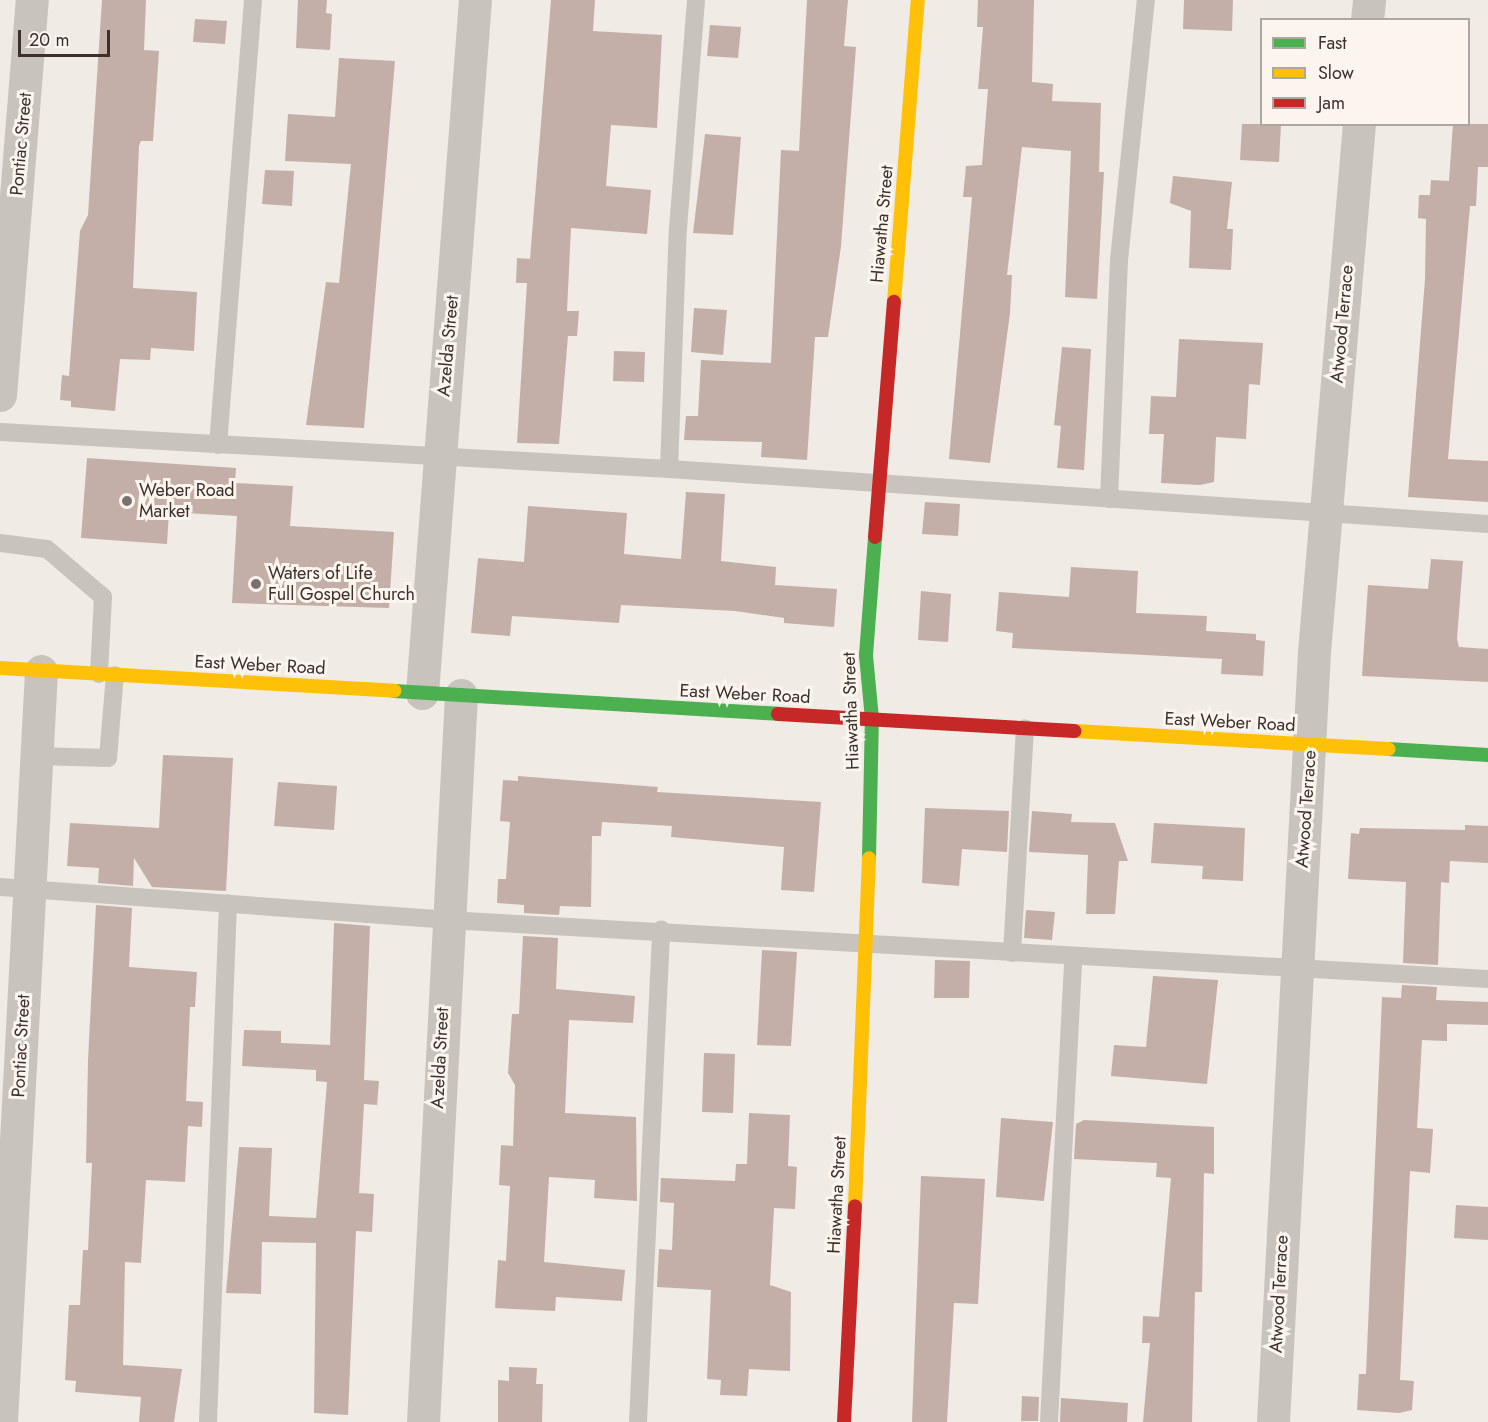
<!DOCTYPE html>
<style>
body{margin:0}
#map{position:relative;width:1488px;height:1422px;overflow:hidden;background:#f0ebe5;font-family:Jost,sans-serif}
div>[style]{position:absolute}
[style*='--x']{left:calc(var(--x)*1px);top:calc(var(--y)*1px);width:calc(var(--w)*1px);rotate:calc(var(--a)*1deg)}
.building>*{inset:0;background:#c3afa7}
.lane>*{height:18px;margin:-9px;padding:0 9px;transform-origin:9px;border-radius:9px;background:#c9c3be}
.street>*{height:33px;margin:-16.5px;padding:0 16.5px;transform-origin:16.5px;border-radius:16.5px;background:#c9c3be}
.fast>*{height:14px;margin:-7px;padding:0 7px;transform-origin:7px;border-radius:7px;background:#4caf50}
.slow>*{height:14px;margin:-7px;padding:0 7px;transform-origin:7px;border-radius:7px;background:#ffc107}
.jam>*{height:14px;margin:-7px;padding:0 7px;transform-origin:7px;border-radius:7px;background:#c62828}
.dots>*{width:16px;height:16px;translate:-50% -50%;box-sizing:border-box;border:3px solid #fbf5ee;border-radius:50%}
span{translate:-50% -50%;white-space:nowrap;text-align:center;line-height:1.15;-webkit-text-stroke:6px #fbf5ee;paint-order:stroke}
.street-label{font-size:18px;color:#3b302b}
.poi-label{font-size:18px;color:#3b302b}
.left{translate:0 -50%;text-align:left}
.legend{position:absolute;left:1260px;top:18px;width:210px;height:108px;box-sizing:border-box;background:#fbf5ee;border:2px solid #aea6a0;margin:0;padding:8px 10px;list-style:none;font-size:18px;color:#3b302b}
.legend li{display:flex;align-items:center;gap:12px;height:30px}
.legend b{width:30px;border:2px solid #aea6a0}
.scale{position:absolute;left:18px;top:30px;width:92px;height:27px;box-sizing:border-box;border:3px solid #3b302b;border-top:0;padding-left:8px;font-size:18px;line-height:21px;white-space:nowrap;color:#3b302b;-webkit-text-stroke:4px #fbf5ee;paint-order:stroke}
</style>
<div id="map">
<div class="building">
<div style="clip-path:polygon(102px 0,146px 0,144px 50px,159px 51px,153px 141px,141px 141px,139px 146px,133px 288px,197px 292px,194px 351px,151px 348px,150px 360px,120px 359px,115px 411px,71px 407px,71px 401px,60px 400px,62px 375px,69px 376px,80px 231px,88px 215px)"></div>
<div style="clip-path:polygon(298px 0,327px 0,326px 13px,332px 14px,330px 50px,296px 48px)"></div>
<div style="clip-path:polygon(551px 0,595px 0,593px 31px,662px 35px,657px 128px,611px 125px,606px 186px,651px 190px,647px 234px,571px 228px,567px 311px,579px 311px,577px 336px,568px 336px,559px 444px,517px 443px,527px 283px,516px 283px,517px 258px,530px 259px)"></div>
<div style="clip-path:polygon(807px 0,848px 0,844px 46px,856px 47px,841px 246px,828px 337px,815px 337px,807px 460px,761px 457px,762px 442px,684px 440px,686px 416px,698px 416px,701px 360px,771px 363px,781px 150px,799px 151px)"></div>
<div style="clip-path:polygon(978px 0,1034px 0,1032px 82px,1053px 84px,1052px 101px,1101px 103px,1099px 172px,1104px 172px,1097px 299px,1065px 297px,1071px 151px,1022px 147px,1007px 275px,1012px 275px,1010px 313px,990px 463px,949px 459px,972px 197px,963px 197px,966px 166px,982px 165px,988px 89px,978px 89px,983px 27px,977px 27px)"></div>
<div style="clip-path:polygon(1184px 0,1233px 0,1232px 31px,1183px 29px)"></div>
<div style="clip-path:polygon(195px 19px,227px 21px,225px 44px,193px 42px)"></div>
<div style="clip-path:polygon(710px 25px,741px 27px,738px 58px,707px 56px)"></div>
<div style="clip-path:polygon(339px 58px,395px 61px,364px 428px,306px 425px,326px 282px,339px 283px,351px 164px,285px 161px,288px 114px,335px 117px)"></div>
<div style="clip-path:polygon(1242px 124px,1281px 124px,1279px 162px,1240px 160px)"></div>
<div style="clip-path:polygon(1453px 124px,1488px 124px,1488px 167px,1478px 167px,1476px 206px,1470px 206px,1448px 459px,1488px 461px,1488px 502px,1408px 497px,1425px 279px,1426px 219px,1418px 218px,1419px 195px,1430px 195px,1431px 180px,1449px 181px)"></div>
<div style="clip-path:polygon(705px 134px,741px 137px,733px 235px,693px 233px)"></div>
<div style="clip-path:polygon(265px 170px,294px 171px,292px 206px,262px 204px)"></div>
<div style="clip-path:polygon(1173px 176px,1232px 182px,1227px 229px,1233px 229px,1231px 270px,1189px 268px,1191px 211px,1170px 203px)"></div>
<div style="clip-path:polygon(694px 308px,727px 310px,723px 355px,691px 352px)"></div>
<div style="clip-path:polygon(1179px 339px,1263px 343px,1260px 385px,1249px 384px,1246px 439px,1216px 437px,1214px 482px,1200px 485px,1161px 483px,1164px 434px,1149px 434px,1151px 396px,1176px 397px)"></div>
<div style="clip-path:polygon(1062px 347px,1091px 349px,1084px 470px,1057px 468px,1061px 426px,1054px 425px)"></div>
<div style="clip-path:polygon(614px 351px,645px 352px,644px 382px,613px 381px)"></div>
<div style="clip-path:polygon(87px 458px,236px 468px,235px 483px,293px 486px,290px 526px,394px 532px,389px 608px,232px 603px,237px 516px,169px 512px,167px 544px,81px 538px)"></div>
<div style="clip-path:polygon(686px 492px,725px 494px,721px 561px,776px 567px,775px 585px,837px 589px,834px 627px,784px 623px,784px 618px,735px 611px,621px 605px,619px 623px,512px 616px,510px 636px,471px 633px,478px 558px,524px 562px,528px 506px,627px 513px,624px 554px,681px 559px)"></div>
<div style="clip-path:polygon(925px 502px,960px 504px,958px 536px,922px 534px)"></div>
<div style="clip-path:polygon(1431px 559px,1463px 561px,1457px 639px,1459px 647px,1488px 649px,1488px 682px,1362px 676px,1368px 585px,1428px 589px)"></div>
<div style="clip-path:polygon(1071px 567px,1138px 571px,1136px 613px,1207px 616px,1206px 631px,1256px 634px,1256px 640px,1265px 641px,1263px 676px,1221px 674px,1222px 659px,1012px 648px,1013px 633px,996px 631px,999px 592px,1069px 597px)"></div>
<div style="clip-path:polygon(921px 591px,951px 594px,948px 642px,918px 640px)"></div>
<div style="clip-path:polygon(163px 755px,233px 758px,226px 891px,152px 887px,134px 858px,133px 886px,98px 883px,99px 868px,67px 866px,70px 823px,159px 828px)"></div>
<div style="clip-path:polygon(518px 776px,658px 787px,657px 792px,821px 802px,814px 892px,781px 890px,784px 847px,671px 837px,672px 826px,602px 822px,601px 836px,592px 836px,591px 907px,560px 906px,559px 915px,524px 913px,524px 905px,497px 903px,498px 879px,506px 879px,510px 822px,500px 821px,503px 780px,518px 781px)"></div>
<div style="clip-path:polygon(278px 782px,337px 786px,334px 830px,274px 826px)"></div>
<div style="clip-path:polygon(925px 808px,1009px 811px,1007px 852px,962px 849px,959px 886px,922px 883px)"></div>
<div style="clip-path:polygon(1032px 811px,1072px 814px,1071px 822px,1115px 823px,1128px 861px,1119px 861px,1115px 914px,1086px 914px,1088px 855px,1029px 852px)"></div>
<div style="clip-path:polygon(1154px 823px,1245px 828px,1243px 881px,1202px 879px,1203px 866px,1151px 863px)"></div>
<div style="clip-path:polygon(1465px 825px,1488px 826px,1488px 863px,1450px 861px,1449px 883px,1441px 882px,1438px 965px,1403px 963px,1406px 882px,1348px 879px,1351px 833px,1359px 834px,1360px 828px,1465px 830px)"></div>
<div style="clip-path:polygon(96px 905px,132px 908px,129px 967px,197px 972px,195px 1007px,190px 1007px,186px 1101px,203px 1102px,202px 1127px,188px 1126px,185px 1182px,146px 1180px,141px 1263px,125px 1262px,123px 1365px,182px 1369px,174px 1422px,139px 1422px,141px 1397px,75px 1392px,76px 1381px,65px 1380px,69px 1305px,80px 1305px,83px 1250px,88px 1250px,92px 1163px,86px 1163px,88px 1060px)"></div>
<div style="clip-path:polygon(1026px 910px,1055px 912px,1052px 940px,1024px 938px)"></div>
<div style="clip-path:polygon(334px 923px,370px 926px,364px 1080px,379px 1081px,377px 1105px,364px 1104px,359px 1193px,374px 1194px,372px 1232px,356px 1231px,348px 1415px,314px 1413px,316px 1243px,262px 1242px,261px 1294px,226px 1293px,239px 1147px,272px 1148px,269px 1216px,316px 1218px,327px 1082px,316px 1081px,316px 1070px,242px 1066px,244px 1030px,281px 1031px,281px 1043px,330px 1045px)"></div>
<div style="clip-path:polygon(523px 936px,558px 938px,556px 989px,635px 996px,633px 1023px,569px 1020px,565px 1113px,636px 1117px,637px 1201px,594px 1198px,595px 1180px,549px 1177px,544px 1262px,625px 1270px,622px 1301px,556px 1297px,555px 1311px,495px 1308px,498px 1260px,506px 1261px,510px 1186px,499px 1185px,501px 1145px,513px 1146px,515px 1085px,508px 1073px,512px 1014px,519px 1014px)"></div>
<div style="clip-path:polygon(762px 950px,797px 952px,791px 1046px,757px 1045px)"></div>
<div style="clip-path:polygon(935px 960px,970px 961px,969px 998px,934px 998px)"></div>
<div style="clip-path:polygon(1153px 976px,1218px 980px,1207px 1084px,1111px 1076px,1114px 1045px,1146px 1047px)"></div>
<div style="clip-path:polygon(1402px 985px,1437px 987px,1436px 1000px,1488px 1002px,1488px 1025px,1447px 1024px,1447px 1041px,1422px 1040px,1417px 1128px,1433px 1129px,1430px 1173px,1410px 1171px,1400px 1380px,1414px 1381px,1412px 1410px,1399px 1413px,1357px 1410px,1359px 1374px,1366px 1374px,1382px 997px,1401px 998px)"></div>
<div style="clip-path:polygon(704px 1053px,735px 1054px,733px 1113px,702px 1112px)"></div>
<div style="clip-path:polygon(749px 1113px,790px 1115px,788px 1166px,797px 1167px,795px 1209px,774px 1208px,770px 1285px,791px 1292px,790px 1371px,749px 1369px,747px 1396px,720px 1395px,721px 1380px,707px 1379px,711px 1290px,657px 1287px,659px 1249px,672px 1250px,674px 1203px,660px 1202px,661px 1178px,735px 1181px,736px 1164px,747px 1164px)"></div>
<div style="clip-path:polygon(1001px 1118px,1053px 1122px,1044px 1201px,996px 1197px)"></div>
<div style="clip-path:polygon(1084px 1120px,1214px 1127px,1214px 1174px,1204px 1173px,1202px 1292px,1195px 1292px,1192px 1422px,1143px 1422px,1150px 1343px,1142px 1343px,1143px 1316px,1159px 1317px,1171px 1178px,1156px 1177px,1157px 1163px,1074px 1159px,1076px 1124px)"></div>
<div style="clip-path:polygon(921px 1176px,985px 1179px,978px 1304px,954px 1303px,947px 1422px,912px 1422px)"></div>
<div style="clip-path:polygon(1456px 1205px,1488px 1207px,1488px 1240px,1454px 1238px)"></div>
<div style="clip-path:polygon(509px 1367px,537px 1368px,536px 1384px,543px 1384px,542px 1422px,498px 1422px,498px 1380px,509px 1381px)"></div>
<div style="clip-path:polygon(1022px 1396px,1039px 1397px,1038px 1421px,1021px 1421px)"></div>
<div style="clip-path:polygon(1061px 1398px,1128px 1403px,1127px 1422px,1060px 1422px)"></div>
</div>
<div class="lane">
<div style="--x:0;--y:432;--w:670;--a:3.17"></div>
<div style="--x:669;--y:469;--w:821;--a:3.84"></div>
<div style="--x:218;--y:445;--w:446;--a:-85.5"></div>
<div style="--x:669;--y:469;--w:240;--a:-87.9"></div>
<div style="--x:678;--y:229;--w:230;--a:-85.5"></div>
<div style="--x:1109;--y:499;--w:239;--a:-87.6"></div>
<div style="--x:1119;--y:260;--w:261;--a:-84.1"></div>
<div style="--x:0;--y:543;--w:47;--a:7.3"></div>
<div style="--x:47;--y:549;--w:74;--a:40.6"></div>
<div style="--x:103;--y:597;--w:77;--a:93"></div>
<div style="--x:36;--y:756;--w:72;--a:1.6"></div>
<div style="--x:108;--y:758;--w:83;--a:-85.2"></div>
<div style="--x:0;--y:887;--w:448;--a:4.2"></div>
<div style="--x:447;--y:920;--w:1043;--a:3.24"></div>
<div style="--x:1012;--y:953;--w:225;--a:-86.7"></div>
<div style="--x:208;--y:1422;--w:519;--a:-87.79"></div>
<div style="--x:638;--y:1422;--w:493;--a:-87.3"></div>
<div style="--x:1049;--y:1422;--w:466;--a:-87"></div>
</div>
<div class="street">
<div style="--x:1367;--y:20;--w:20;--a:-84"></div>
<div style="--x:0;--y:395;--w:396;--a:-85.4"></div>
<div style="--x:422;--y:693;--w:695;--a:-85.63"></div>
<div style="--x:1;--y:1422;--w:752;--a:-86.95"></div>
<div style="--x:423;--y:1422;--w:728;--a:-87.01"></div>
<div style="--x:1273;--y:1422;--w:771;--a:-86.95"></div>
<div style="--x:1314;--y:652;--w:530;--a:-85.13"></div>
</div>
<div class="fast">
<div style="--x:394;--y:691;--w:385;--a:3.4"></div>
<div style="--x:1388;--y:749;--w:100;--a:3.4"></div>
<div style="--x:869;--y:858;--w:139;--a:-88.8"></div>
<div style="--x:872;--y:719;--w:64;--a:-95.4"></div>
<div style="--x:866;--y:655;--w:118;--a:-85.6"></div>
</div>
<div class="slow">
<div style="--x:894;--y:302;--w:303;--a:-85.5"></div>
<div style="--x:0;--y:668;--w:395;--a:3.3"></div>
<div style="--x:1075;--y:731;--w:314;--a:3.3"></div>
<div style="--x:855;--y:1206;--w:348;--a:-87.7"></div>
</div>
<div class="jam">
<div style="--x:875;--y:537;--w:236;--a:-85.4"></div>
<div style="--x:778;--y:714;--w:297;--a:3.3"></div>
<div style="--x:844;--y:1422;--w:216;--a:-87.1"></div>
</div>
<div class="dots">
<div style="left:127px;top:501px;background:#7a716c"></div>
<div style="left:256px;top:584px;background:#7a716c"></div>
</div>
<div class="street-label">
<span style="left:21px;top:144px;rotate:-85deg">Pontiac Street</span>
<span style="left:882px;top:224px;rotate:-85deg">Hiawatha Street</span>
<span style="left:1342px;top:324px;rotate:-85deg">Atwood Terrace</span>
<span style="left:448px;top:346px;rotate:-85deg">Azelda Street</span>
<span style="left:260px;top:665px;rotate:3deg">East Weber Road</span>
<span style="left:745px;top:694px;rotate:3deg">East Weber Road</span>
<span style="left:851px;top:711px;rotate:-92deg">Hiawatha Street</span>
<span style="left:1230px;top:722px;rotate:3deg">East Weber Road</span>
<span style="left:1306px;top:809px;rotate:-86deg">Atwood Terrace</span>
<span style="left:21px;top:1046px;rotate:-87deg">Pontiac Street</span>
<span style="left:440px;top:1058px;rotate:-87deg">Azelda Street</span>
<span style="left:837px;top:1195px;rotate:-87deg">Hiawatha Street</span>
<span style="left:1279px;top:1294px;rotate:-87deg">Atwood Terrace</span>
</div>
<div class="poi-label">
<span class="left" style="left:139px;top:501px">Weber Road<br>Market</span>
<span class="left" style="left:268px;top:584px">Waters of Life<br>Full Gospel Church</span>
</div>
<ul class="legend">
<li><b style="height:8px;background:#4caf50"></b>Fast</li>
<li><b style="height:8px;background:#ffc107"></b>Slow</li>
<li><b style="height:8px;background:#c62828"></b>Jam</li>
</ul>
<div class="scale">20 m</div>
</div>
